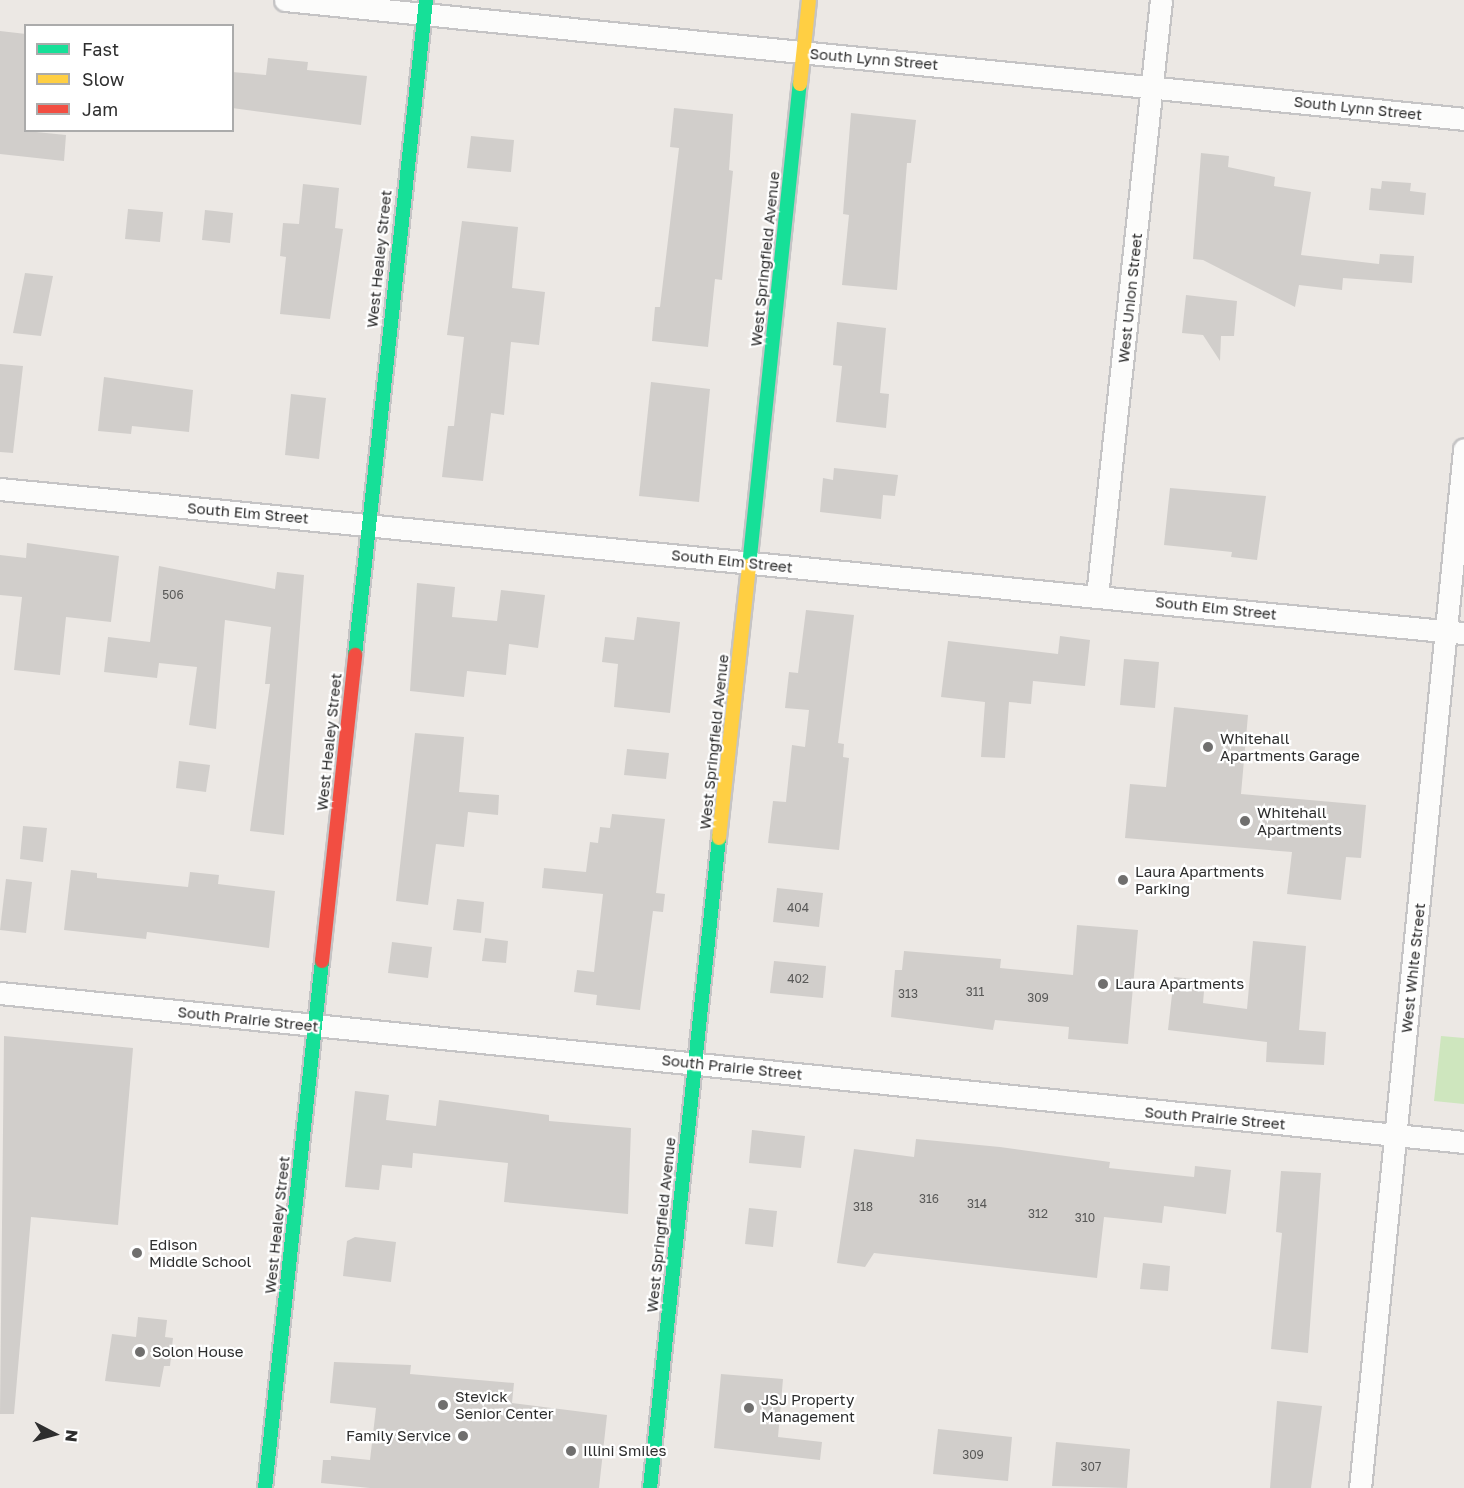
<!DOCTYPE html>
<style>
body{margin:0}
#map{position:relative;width:1464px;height:1488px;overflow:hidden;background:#ece8e4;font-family:"Golos Text",sans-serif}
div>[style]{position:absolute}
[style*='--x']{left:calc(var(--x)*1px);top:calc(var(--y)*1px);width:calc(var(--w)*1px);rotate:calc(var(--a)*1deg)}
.green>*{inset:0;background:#cee6be}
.building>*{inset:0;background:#d1cecb}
.roads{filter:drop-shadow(2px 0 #c5c4c5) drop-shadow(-2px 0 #c5c4c5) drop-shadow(0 2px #c5c4c5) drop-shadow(0 -2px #c5c4c5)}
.street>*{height:21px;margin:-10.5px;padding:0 10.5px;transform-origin:10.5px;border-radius:10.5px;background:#fcfcfb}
.fast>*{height:14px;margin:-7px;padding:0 7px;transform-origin:7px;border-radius:7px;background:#16e098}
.slow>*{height:14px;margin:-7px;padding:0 7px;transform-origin:7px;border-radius:7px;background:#ffcf43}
.jam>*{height:14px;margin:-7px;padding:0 7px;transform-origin:7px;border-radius:7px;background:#f24e42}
.dots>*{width:16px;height:16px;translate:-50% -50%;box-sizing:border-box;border:3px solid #fff;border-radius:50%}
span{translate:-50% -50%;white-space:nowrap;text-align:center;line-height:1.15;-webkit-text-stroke:4.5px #fff;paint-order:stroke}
.number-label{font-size:12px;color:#585857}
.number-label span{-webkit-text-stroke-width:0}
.street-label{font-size:15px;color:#2e2e2e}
.poi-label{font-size:15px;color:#2e2e2e}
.left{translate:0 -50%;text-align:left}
.right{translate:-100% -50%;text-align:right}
.legend{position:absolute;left:24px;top:24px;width:210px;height:108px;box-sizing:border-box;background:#fff;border:2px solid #ababab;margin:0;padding:8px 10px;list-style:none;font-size:18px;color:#2e2e2e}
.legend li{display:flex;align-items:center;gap:12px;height:30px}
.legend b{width:30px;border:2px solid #ababab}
.north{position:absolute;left:24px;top:1404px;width:60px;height:60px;-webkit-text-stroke:4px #fff;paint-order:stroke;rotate:96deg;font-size:16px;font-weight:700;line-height:24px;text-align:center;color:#2e2e2e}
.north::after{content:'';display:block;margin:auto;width:21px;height:27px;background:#2e2e2e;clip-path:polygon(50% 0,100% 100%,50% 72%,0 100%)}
</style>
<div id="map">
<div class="green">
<div style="clip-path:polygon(1441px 1036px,1464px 1038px,1464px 1104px,1434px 1101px)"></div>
</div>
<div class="building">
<div style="clip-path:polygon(0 31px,26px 34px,26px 131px,66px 135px,64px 161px,0 154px)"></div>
<div style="clip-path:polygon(268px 58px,308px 62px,307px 70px,367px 76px,361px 125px,232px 108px,232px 72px,266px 75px)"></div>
<div style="clip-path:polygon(674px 108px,733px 114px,729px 170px,733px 171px,722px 280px,715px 279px,708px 347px,652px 341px,655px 307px,660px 307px,679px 148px,670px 147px)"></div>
<div style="clip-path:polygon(851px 113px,916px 120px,911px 163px,907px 163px,897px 290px,842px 285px,849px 215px,843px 214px)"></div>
<div style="clip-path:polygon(471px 136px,514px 140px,511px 172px,467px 168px)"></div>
<div style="clip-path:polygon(1201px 153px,1229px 156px,1228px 167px,1275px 177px,1274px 186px,1311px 192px,1301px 255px,1379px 264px,1380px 254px,1414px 256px,1412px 283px,1343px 278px,1342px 290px,1299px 285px,1295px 307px,1203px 260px,1193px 259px)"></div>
<div style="clip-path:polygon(1382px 181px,1411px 183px,1410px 191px,1426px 193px,1424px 215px,1369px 210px,1371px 188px,1381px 189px)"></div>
<div style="clip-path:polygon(303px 184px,339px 188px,335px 228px,343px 229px,330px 319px,280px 314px,286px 257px,280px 256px,283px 223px,299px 224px)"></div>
<div style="clip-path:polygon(128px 209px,163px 212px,160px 242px,125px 239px)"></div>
<div style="clip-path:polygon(205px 210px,233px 213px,230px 243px,202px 240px)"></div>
<div style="clip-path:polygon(462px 221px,518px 227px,512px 288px,545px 292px,539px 345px,511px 342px,504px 415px,491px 413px,483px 481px,442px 477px,448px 426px,454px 426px,464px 337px,447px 335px)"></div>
<div style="clip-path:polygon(25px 273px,53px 276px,41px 336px,13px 333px)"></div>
<div style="clip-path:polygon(1186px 295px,1237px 301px,1234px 336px,1221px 336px,1220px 361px,1203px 335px,1182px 333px)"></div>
<div style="clip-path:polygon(837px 322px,886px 328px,880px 393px,889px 394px,886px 428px,836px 422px,842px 366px,833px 365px)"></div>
<div style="clip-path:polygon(0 364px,23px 366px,13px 453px,0 452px)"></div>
<div style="clip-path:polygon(104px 377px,193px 390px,189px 432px,132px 426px,131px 434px,98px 431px)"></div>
<div style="clip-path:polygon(651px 382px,710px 389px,699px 502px,639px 496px)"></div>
<div style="clip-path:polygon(291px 394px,326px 398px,319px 459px,285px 455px)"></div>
<div style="clip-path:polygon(834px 468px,898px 475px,895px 496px,883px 495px,881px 519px,820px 512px,823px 478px,833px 480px)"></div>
<div style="clip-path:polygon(1170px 488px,1266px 496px,1257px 560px,1231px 557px,1232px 552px,1164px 545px)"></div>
<div style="clip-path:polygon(27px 543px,119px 556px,111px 622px,66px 617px,60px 675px,14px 670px,22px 597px,0 595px,0 555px,26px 558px)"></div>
<div style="clip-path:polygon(159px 566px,275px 589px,277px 572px,304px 575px,284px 835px,250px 831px,270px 684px,265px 684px,271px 627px,225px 620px,216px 729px,189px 725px,197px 667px,159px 663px,157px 678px,104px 672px,108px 637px,150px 642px)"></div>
<div style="clip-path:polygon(417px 583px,455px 587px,452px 617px,497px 621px,501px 590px,545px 595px,538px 648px,509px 644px,506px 675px,467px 671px,464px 697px,410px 691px)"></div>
<div style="clip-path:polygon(806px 610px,854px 615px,838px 743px,844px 744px,843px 757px,849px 758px,839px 850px,768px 843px,773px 801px,786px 802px,792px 745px,805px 747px,809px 710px,785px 708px,789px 672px,798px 673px)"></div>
<div style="clip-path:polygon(637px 617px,680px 622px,670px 713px,614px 707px,618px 664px,602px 662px,605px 637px,634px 640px)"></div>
<div style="clip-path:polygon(1060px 636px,1090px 640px,1085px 686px,1033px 681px,1031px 704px,1009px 702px,1005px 758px,981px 757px,985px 702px,941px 697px,948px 641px,1058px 654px)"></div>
<div style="clip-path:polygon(1124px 659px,1159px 662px,1155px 708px,1120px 705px)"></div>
<div style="clip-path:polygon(1174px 707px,1248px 715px,1241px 794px,1366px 805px,1361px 858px,1346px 857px,1341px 900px,1287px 894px,1292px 852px,1125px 838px,1130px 784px,1166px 787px)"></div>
<div style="clip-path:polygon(415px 733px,464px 737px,459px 792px,499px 795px,498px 815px,468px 812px,464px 847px,436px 844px,428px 905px,396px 901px)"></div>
<div style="clip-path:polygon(627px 749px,669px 753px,666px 779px,624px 775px)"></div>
<div style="clip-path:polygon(179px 761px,210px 765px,206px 792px,176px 788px)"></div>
<div style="clip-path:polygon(612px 814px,665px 819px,656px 893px,665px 894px,663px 912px,653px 911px,640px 1010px,596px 1005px,597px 995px,574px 992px,577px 970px,594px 972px,603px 894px,542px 888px,544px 868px,586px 872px,590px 842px,598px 843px,600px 827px,610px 828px)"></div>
<div style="clip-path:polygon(23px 826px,47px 828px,43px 862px,20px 859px)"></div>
<div style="clip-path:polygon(71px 870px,97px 873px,97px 878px,188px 887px,190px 872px,219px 875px,218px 884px,275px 891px,269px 948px,147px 932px,146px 939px,64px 930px)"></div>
<div style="clip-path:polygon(6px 879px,32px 882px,26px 933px,0 930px)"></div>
<div style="clip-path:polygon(777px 888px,823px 893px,819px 927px,773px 922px)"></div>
<div style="clip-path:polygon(457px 899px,484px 902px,481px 933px,453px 930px)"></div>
<div style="clip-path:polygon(1077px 925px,1138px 930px,1128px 1044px,1068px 1039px,1069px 1027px,995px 1020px,993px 1030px,891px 1017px,895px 970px,902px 970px,904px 951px,1001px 959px,1000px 968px,1073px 975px)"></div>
<div style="clip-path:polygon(485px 938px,508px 941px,506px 963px,482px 961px)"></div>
<div style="clip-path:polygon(1253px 941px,1306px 946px,1299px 1030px,1326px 1032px,1324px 1065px,1266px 1062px,1267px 1042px,1168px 1030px,1174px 977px,1205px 980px,1203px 1003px,1247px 1009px)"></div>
<div style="clip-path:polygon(392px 942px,432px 947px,428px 978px,388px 973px)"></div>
<div style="clip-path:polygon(774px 961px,826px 966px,823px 998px,770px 993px)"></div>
<div style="clip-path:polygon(4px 1036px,133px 1048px,118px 1225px,31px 1217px,14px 1414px,0 1414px)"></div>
<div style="clip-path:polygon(355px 1091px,389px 1095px,386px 1120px,436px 1126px,439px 1100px,549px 1115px,549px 1121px,631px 1128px,628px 1214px,504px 1202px,508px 1163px,413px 1153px,412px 1168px,382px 1165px,379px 1190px,345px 1187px)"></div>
<div style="clip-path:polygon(752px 1130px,805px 1136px,801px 1168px,749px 1163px)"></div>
<div style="clip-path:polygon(916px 1139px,1000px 1147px,1110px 1162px,1109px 1168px,1194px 1177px,1195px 1166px,1231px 1170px,1226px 1214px,1164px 1206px,1162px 1223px,1104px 1217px,1097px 1278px,874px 1253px,865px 1267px,837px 1263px,854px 1149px,914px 1157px)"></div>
<div style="clip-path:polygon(1281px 1171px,1321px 1173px,1308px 1353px,1271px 1349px,1282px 1233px,1276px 1232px)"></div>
<div style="clip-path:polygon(749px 1208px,777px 1211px,773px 1247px,745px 1244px)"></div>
<div style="clip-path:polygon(355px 1237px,396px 1242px,391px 1282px,343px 1276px,347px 1241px)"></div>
<div style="clip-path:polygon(1143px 1263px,1170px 1266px,1168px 1291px,1140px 1289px)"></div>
<div style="clip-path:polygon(138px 1317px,167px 1320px,165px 1337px,173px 1338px,170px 1366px,164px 1366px,160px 1387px,105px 1381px,112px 1334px,136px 1337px)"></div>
<div style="clip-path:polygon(334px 1362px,411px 1365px,410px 1374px,514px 1383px,512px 1403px,607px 1415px,599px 1488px,370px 1488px,321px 1483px,323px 1460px,331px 1460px,331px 1456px,370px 1460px,376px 1408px,330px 1403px)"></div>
<div style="clip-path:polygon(721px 1374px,783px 1379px,778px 1437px,822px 1442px,820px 1460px,714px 1448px)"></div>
<div style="clip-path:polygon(1277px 1401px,1322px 1406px,1311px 1488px,1270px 1488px)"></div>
<div style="clip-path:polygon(938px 1429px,1012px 1437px,1008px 1481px,933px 1474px)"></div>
<div style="clip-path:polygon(1056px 1442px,1130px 1449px,1127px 1488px,1052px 1486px)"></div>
</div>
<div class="roads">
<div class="street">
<div style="--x:285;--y:0;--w:1185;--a:5.76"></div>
<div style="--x:0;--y:489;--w:1471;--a:5.62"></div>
<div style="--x:1097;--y:596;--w:599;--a:-83.87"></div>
<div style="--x:0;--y:993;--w:1472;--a:5.81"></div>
<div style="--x:1360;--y:1488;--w:1044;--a:-84.28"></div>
</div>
<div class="fast">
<div style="--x:749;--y:566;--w:485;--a:-84"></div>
<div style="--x:355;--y:655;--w:659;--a:-83.81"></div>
<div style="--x:265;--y:1488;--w:530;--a:-83.83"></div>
<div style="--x:650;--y:1488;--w:654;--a:-83.94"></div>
</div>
<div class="slow">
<div style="--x:800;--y:84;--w:84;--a:-83.9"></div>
<div style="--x:719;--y:838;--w:274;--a:-83.7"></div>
</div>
<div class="jam">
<div style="--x:322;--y:961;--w:308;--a:-83.8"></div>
</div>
</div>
<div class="dots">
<div style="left:1208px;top:747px;background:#706f6e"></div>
<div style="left:1245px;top:821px;background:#706f6e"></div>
<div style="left:1123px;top:880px;background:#706f6e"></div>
<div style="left:1103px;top:984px;background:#706f6e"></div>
<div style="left:137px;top:1253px;background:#706f6e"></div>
<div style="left:140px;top:1352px;background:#706f6e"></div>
<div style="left:443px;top:1405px;background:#706f6e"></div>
<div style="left:749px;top:1408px;background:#706f6e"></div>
<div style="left:463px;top:1436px;background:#706f6e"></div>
<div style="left:571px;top:1451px;background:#706f6e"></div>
</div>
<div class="number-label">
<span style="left:173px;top:595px">506</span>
<span style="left:798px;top:908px">404</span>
<span style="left:798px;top:979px">402</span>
<span style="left:975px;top:992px">311</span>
<span style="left:908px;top:994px">313</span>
<span style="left:1038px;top:998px">309</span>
<span style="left:929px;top:1199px">316</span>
<span style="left:977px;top:1204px">314</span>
<span style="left:863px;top:1207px">318</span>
<span style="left:1038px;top:1214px">312</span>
<span style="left:1085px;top:1218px">310</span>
<span style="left:973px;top:1455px">309</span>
<span style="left:1091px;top:1467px">307</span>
</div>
<div class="street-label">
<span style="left:874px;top:59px;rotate:5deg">South Lynn Street</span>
<span style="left:1358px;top:108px;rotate:6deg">South Lynn Street</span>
<span style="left:379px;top:259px;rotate:-84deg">West Healey Street</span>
<span style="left:765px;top:259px;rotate:-84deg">West Springfield Avenue</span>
<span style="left:1130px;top:298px;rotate:-84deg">West Union Street</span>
<span style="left:248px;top:513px;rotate:5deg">South Elm Street</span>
<span style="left:732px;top:561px;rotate:6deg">South Elm Street</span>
<span style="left:1216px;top:608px;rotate:6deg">South Elm Street</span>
<span style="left:329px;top:742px;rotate:-84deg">West Healey Street</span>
<span style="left:714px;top:742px;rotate:-84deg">West Springfield Avenue</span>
<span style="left:1413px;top:968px;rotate:-84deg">West White Street</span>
<span style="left:248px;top:1019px;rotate:6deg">South Prairie Street</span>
<span style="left:732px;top:1067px;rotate:6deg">South Prairie Street</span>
<span style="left:1215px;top:1118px;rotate:5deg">South Prairie Street</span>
<span style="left:277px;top:1225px;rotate:-84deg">West Healey Street</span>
<span style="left:661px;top:1225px;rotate:-84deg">West Springfield Avenue</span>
</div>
<div class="poi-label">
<span class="left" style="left:1220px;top:747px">Whitehall<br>Apartments Garage</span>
<span class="left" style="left:1257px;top:821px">Whitehall<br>Apartments</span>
<span class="left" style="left:1135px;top:880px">Laura Apartments<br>Parking</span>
<span class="left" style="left:1115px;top:984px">Laura Apartments</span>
<span class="left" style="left:149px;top:1253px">Edison<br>Middle School</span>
<span class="left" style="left:152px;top:1352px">Solon House</span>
<span class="left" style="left:455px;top:1405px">Stevick<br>Senior Center</span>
<span class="left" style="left:761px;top:1408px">JSJ Property<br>Management</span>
<span class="right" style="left:451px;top:1436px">Family Service</span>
<span class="left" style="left:583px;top:1451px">Illini Smiles</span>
</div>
<ul class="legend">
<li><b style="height:8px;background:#16e098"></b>Fast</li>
<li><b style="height:8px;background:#ffcf43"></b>Slow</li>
<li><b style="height:8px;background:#f24e42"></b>Jam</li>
</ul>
<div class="north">N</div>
</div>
